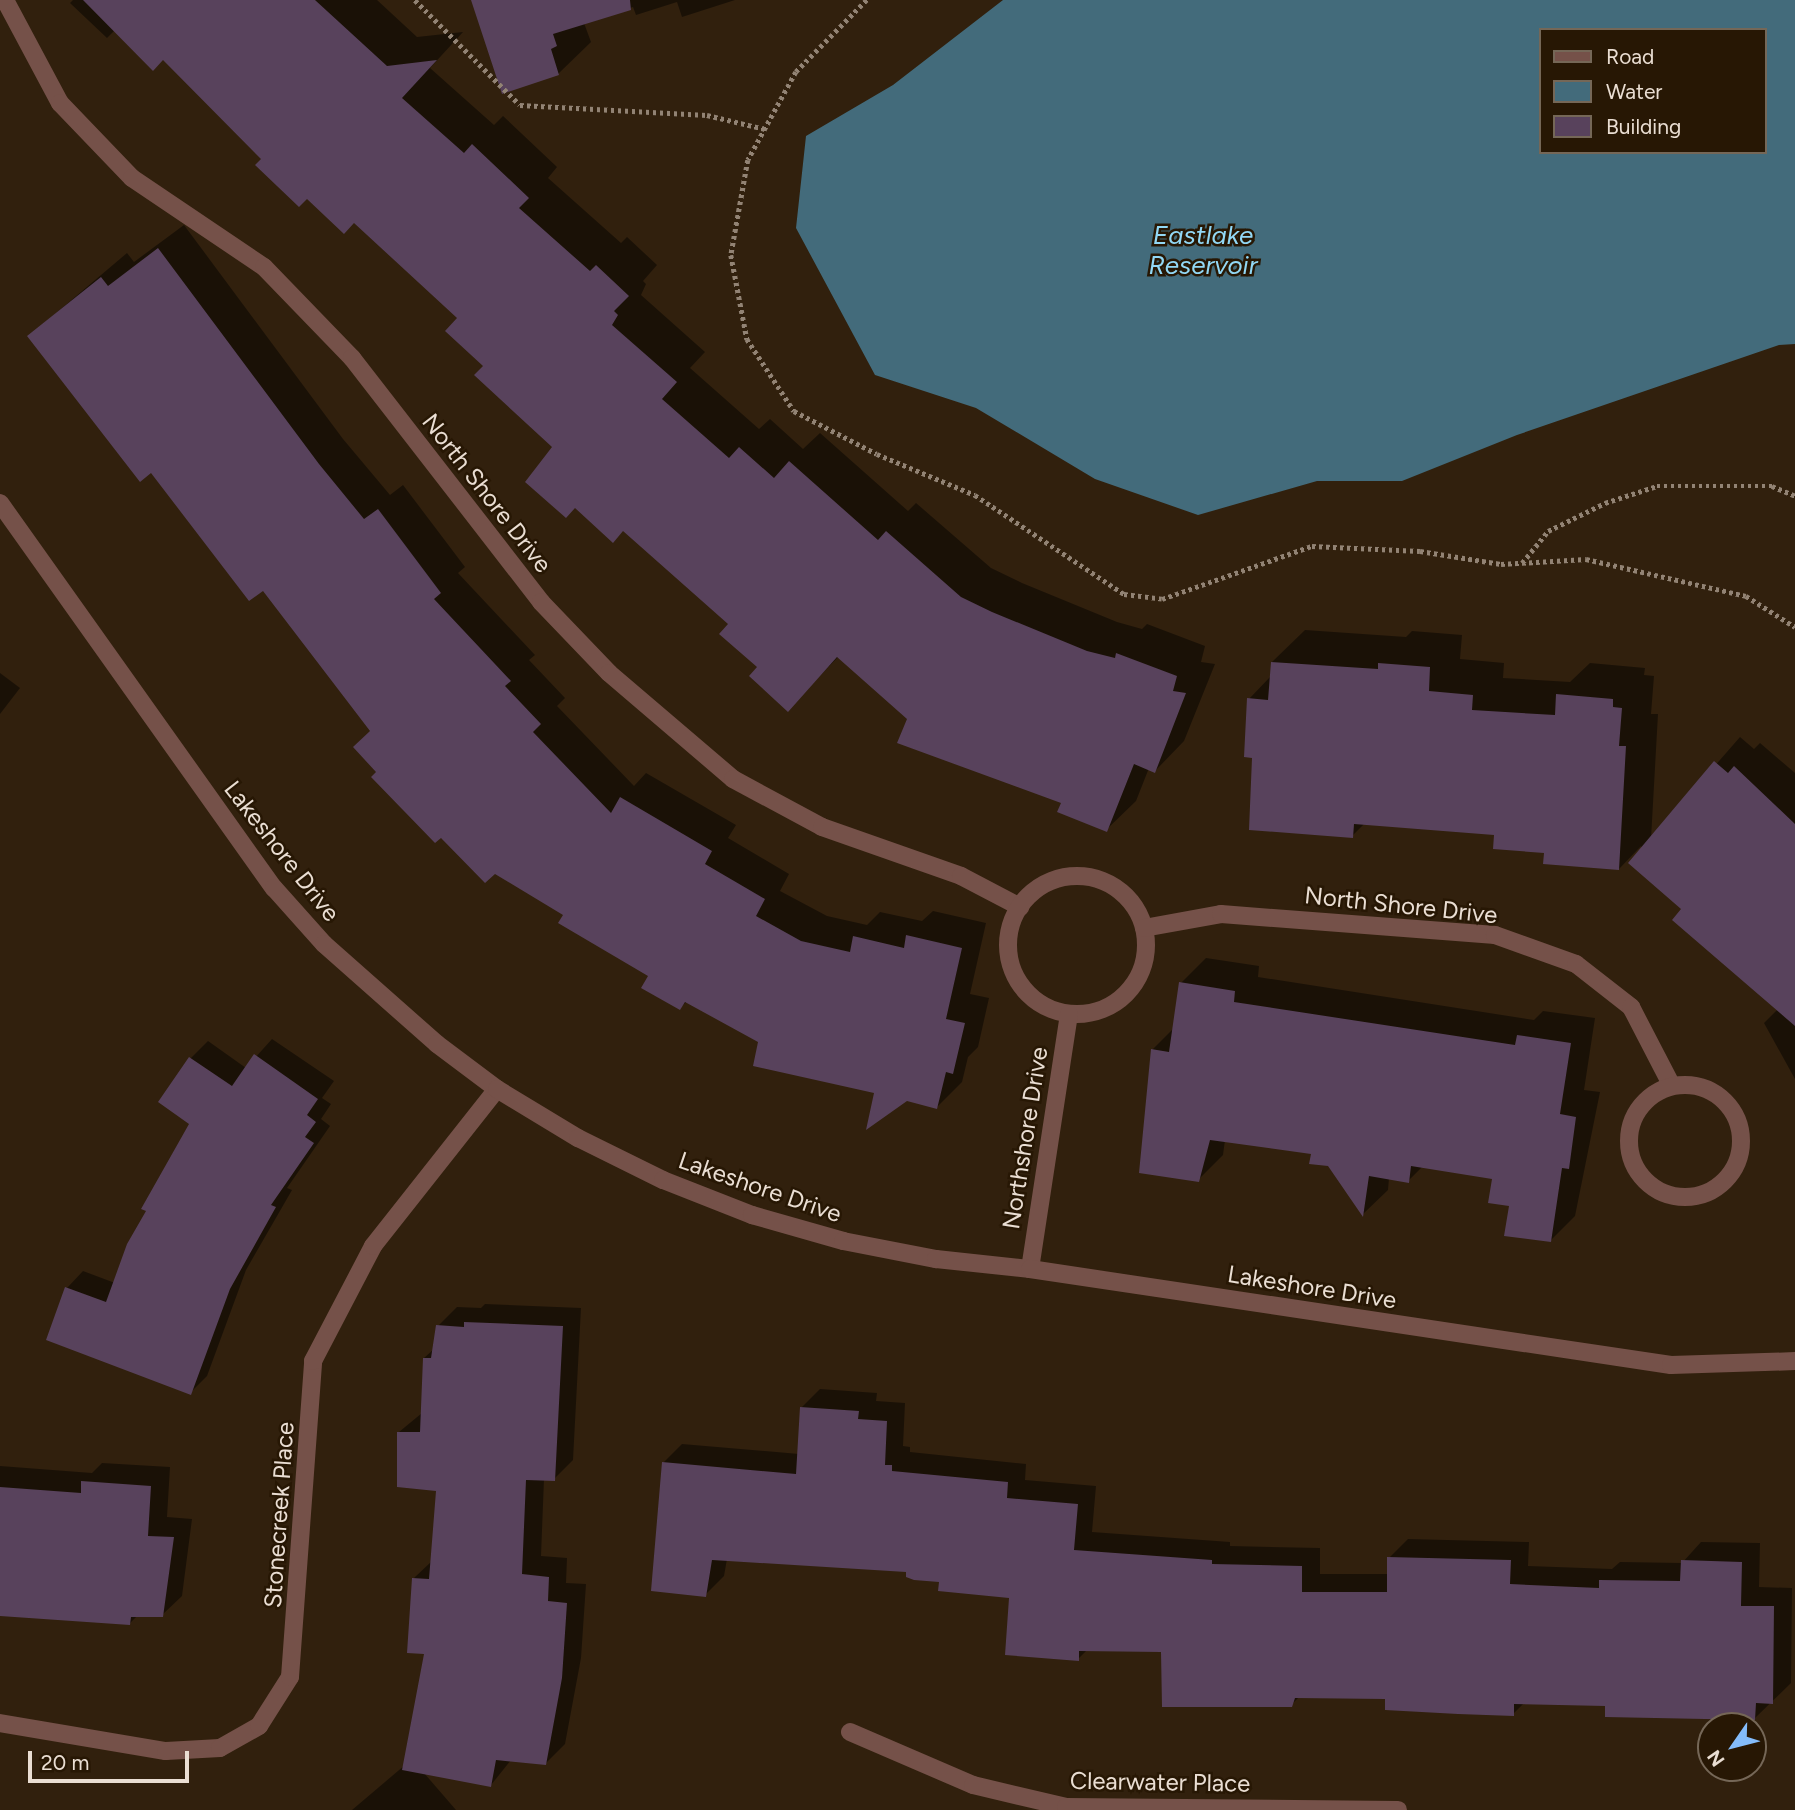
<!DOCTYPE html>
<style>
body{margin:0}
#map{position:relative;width:1795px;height:1810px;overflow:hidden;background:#31200d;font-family:Figtree,sans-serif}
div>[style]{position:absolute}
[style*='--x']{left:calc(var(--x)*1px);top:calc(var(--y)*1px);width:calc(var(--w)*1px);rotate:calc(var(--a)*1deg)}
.water>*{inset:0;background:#436b7b}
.shadow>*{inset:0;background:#0007}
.building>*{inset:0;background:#58425c}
.path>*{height:4.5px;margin-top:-2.25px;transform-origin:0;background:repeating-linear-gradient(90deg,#928374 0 3.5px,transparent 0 7px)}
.minor>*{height:18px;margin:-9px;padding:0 9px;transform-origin:9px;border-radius:9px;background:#755149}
.minor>.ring{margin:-9px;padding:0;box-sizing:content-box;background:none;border:18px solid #755149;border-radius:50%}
.tertiary>*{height:18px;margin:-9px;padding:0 9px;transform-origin:9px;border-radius:9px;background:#755149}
span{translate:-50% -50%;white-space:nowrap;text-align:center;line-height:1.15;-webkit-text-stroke:5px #271704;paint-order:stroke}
.street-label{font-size:24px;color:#eaded3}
.water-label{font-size:26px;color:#92d8f5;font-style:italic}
.legend{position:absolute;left:1539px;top:28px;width:228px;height:126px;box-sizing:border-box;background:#271704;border:2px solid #756757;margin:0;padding:9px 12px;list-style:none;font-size:21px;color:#eaded3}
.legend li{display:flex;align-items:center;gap:14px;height:35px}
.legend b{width:35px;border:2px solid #756757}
.north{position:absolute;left:1697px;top:1712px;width:70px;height:70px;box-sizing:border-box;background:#271704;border:2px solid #756757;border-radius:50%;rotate:235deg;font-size:19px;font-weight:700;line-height:28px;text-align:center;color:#eaded3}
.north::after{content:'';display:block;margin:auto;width:24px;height:32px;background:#84bcfb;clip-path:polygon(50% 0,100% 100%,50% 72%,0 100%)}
.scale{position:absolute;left:28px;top:1751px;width:161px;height:32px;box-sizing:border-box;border:4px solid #eaded3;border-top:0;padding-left:9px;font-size:21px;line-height:24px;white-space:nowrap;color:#eaded3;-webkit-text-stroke:5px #271704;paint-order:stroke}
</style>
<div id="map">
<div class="water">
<div style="clip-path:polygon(evenodd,1003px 0,1795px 0,1795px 344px,1779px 345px,1517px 435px,1402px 481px,1317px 481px,1198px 515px,1095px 479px,976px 408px,875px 375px,796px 228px,806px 136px,893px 85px,1003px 0,1541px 30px,1765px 30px,1765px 152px,1541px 152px,1541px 30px)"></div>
</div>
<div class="shadow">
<div style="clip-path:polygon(73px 0,377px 0,417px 37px,463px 32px,430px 68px,494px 125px,503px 116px,557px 167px,548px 178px,621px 243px,627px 237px,657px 265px,643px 281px,646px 284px,641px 295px,705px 352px,690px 368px,759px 429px,770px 419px,803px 449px,820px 433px,908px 511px,916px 503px,991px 568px,1022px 583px,1117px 622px,1142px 629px,1147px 624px,1205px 646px,1201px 662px,1215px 664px,1184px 741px,1155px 771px,1149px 768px,1136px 801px,1106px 830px,1063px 802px,909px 718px,839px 656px,788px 709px,731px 624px,555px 447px,485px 366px,459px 318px,355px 221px,263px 159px,163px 57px,115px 30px,107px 38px,70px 3px)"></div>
<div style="clip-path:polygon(473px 0,735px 0,682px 17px,677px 2px,636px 15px,633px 7px,584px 23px,591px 42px,558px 74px)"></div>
<div style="clip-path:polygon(184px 225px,343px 439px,390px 495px,403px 485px,465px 567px,458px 573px,535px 655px,529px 660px,565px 698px,557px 706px,634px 786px,646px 773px,736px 825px,728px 838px,789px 874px,780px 891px,827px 916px,867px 925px,880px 912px,922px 921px,933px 911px,986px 923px,970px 994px,989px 998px,978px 1047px,968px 1057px,962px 1082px,937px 1107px,876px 1091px,760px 1041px,687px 1001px,680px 1008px,651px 976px,378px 772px,372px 730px,264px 588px,29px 336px,127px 253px,134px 262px)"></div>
<div style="clip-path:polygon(1305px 630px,1406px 637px,1412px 631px,1462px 635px,1460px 659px,1504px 663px,1503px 678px,1570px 682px,1590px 663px,1645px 668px,1644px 675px,1654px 676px,1651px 714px,1658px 714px,1651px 839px,1740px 737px,1754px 749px,1760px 743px,1795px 773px,1795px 1079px,1764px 1023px,1778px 1009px,1683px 909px,1641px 846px,1619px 869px,1546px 851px,1496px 833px,1365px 823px,1352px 836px,1254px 756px,1249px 699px,1271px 676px,1272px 662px)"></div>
<div style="clip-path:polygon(0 673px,20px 688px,0 714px)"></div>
<div style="clip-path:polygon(1206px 958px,1259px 966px,1258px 977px,1534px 1020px,1543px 1011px,1595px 1018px,1584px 1090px,1600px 1092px,1575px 1216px,1550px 1241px,1511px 1204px,1494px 1178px,1423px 1166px,1408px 1181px,1389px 1178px,1388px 1190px,1363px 1214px,1329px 1165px,1313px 1153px,1225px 1140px,1223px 1155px,1198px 1180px,1152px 1050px,1174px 1028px,1181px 983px)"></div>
<div style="clip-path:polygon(272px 1039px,334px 1081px,322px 1098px,331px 1104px,321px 1119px,330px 1126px,287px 1188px,292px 1190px,246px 1270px,207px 1376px,190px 1393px,67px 1288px,83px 1271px,115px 1283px,192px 1124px,160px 1102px,191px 1058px,208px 1041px,246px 1068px)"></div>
<div style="clip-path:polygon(485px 1304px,581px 1308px,573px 1460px,554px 1479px,544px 1479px,541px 1556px,567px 1558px,566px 1583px,586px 1584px,581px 1658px,565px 1744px,545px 1764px,511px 1760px,491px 1785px,424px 1773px,456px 1810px,352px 1810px,405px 1765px,426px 1652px,414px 1578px,432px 1561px,438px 1489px,399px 1432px,422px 1413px,424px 1358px,434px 1349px,438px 1326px,457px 1307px,481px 1308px)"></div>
<div style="clip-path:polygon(820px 1389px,877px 1393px,876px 1401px,905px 1403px,903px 1446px,910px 1447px,910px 1452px,1026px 1464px,1025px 1480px,1096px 1486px,1092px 1532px,1230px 1542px,1230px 1546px,1320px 1548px,1320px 1574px,1389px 1574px,1389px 1558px,1408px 1539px,1529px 1542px,1528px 1566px,1612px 1569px,1620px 1562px,1682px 1563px,1701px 1542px,1760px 1543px,1759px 1587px,1792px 1588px,1791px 1683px,1755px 1718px,1607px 1704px,1524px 1703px,1513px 1714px,1387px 1697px,1300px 1696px,1291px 1705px,1163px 1650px,1087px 1650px,1078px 1659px,1011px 1597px,908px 1570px,727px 1559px,724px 1576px,705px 1595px,663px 1463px,682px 1444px,799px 1454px,801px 1408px)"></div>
<div style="clip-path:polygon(102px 1463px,170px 1467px,167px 1517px,192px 1519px,182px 1596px,162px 1615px,137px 1616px,130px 1623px,0 1573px,0 1466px,92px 1473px)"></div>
</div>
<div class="building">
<div style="clip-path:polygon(83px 0,315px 0,387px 66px,437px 60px,402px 98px,464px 153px,472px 144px,529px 198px,519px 208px,590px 271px,596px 265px,629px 296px,614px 311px,618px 315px,612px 325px,677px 382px,662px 399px,729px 458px,739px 447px,774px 478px,789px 461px,878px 540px,886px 531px,961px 597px,992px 612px,1087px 651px,1115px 658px,1116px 653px,1177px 676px,1173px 691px,1186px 693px,1155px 773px,1134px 764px,1107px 832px,1057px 812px,1061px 803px,897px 743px,907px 719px,837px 657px,788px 712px,749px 676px,757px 667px,719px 634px,728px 624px,623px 531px,613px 543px,575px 508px,566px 518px,525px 482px,552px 447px,474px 375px,483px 366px,445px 331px,457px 318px,354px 223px,344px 234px,307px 199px,299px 207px,255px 165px,261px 159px,163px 60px,153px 71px)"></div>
<div style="clip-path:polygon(471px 0,630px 0,631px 10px,553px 34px,557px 46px,551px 49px,559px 75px,502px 94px)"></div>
<div style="clip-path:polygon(158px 248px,319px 464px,364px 519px,378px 509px,441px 593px,434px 599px,511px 681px,505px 686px,541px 724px,533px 732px,611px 813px,620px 797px,712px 851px,705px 864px,765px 899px,756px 916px,801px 941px,850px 952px,853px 936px,904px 948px,906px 935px,962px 948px,946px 1019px,965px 1023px,953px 1074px,946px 1072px,937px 1109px,907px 1101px,866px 1130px,874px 1093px,753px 1066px,758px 1042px,685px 1002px,680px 1010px,641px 988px,648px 976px,558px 923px,563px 915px,495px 874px,485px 883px,441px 838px,435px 843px,371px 777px,376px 772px,353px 747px,370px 731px,263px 591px,249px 601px,151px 473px,140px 482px,27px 336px,101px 277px,108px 286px)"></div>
<div style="clip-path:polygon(1271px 662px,1378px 669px,1378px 663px,1430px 667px,1429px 691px,1473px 695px,1472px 710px,1555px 715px,1556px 694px,1613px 699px,1613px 707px,1622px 708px,1619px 746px,1626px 746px,1619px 870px,1543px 864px,1544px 853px,1493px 849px,1494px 835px,1354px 824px,1353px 838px,1249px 830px,1252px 758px,1244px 757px,1247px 698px,1268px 700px)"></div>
<div style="clip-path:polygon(1714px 761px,1728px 773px,1734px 766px,1795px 824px,1795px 1026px,1672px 920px,1681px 909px,1628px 863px)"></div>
<div style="clip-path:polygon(1179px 982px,1235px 991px,1234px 1002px,1515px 1045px,1517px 1035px,1571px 1043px,1560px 1114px,1576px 1117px,1569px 1169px,1562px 1168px,1551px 1242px,1504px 1236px,1509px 1206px,1488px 1203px,1492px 1179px,1411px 1166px,1409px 1183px,1369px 1176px,1363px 1217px,1328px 1166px,1309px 1164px,1311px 1154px,1210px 1140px,1199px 1182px,1139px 1173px,1151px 1049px,1169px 1052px)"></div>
<div style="clip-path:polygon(254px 1054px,318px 1099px,307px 1115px,316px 1122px,305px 1137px,314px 1143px,271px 1205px,276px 1207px,230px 1289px,191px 1395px,46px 1340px,65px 1287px,106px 1302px,127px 1244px,146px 1211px,141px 1209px,189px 1124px,158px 1102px,189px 1057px,232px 1086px)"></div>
<div style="clip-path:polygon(464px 1322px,563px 1326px,555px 1481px,526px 1480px,522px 1574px,549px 1577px,548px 1601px,567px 1603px,562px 1678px,546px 1765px,496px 1760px,491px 1787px,402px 1770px,424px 1654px,407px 1653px,412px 1578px,429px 1579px,436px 1491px,397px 1487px,397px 1432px,420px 1432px,423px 1358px,431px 1358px,436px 1325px,464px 1327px)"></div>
<div style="clip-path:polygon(800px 1407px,859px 1411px,858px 1419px,887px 1421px,885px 1465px,892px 1465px,892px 1471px,1008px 1482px,1007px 1498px,1078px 1504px,1074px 1550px,1212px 1560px,1212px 1564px,1302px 1566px,1302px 1592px,1387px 1592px,1387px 1557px,1511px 1560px,1510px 1584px,1599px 1588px,1599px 1580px,1680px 1581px,1681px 1560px,1742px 1562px,1741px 1606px,1774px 1606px,1773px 1704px,1756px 1703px,1755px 1720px,1605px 1717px,1605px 1706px,1514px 1704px,1514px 1716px,1458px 1714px,1385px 1710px,1385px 1699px,1295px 1698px,1292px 1707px,1162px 1707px,1161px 1652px,1079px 1651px,1079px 1661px,1005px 1655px,1009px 1598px,938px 1591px,939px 1582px,914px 1580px,906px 1577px,906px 1572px,712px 1560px,706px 1597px,651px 1591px,662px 1462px,796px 1474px)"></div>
<div style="clip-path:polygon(81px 1481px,151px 1486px,148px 1536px,174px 1537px,163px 1617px,131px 1617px,130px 1625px,0 1616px,0 1487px,81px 1493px)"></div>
</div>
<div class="path">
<div style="--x:415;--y:0;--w:148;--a:45"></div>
<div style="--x:520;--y:105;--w:187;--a:3.1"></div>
<div style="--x:707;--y:115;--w:60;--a:13.6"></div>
<div style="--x:867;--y:0;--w:101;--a:134.6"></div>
<div style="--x:796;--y:72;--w:100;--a:118.6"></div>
<div style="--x:748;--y:160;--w:97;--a:100.1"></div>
<div style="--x:731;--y:255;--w:86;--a:79.2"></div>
<div style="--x:747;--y:339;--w:86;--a:56.9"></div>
<div style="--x:794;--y:411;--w:93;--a:27.4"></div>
<div style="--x:877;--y:454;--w:106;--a:22.7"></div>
<div style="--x:975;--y:495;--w:179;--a:33.6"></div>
<div style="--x:1124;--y:594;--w:38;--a:7"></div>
<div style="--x:1162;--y:599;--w:159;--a:-19.5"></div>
<div style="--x:1312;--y:546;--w:108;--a:2.7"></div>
<div style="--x:1420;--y:551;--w:82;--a:9.1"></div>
<div style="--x:1501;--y:564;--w:85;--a:-3.4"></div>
<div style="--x:1586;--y:559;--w:164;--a:13"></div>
<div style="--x:1746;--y:596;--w:58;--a:32.3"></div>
<div style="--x:1522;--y:563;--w:41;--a:-50.9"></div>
<div style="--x:1548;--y:531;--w:64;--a:-26.2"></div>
<div style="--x:1605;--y:503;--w:55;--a:-18.1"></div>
<div style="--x:1657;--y:486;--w:115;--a:0"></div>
<div style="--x:1772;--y:486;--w:25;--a:23"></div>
</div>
<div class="minor">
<div style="--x:5;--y:0;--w:117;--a:61.9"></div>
<div style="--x:60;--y:103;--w:104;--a:46.2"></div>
<div style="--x:132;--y:178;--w:159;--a:34"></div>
<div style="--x:264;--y:267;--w:127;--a:46"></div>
<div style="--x:352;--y:358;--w:309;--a:52.2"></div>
<div style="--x:541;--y:602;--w:98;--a:46.2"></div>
<div style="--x:609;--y:673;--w:163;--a:40.5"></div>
<div style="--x:733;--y:779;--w:101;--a:28.3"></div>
<div style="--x:822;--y:827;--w:147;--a:19.4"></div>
<div style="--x:961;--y:876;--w:67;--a:27.7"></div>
<div class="ring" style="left:1008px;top:876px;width:120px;height:120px"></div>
<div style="--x:1144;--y:928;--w:78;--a:-10.3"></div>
<div style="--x:1221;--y:914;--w:275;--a:4.4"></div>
<div style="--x:1495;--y:935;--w:86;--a:19.7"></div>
<div style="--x:1576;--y:964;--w:70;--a:38"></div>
<div style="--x:1631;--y:1007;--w:89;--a:62.6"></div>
<div class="ring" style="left:1629px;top:1085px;width:94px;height:94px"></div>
<div style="--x:1030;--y:1269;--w:258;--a:-81.3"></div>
<div style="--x:0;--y:1723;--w:168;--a:9.6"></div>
<div style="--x:166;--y:1751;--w:54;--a:-3.2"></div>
<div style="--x:220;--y:1748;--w:45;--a:-29.4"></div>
<div style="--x:259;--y:1726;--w:58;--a:-57.7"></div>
<div style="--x:290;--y:1677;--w:317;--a:-85.8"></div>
<div style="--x:313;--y:1361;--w:130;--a:-62.4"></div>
<div style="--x:373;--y:1246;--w:200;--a:-51.7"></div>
<div style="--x:850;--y:1732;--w:134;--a:23.3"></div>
<div style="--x:973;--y:1785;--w:96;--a:13.3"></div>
<div style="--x:1066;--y:1807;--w:332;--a:0.5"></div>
</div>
<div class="tertiary">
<div style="--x:0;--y:503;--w:473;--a:54.6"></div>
<div style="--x:274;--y:888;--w:75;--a:48.2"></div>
<div style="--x:324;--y:944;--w:151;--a:41.5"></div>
<div style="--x:437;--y:1044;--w:75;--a:36.9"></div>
<div style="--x:497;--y:1089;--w:95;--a:31.2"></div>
<div style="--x:578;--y:1138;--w:95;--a:26.3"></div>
<div style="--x:663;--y:1180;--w:96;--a:21.5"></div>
<div style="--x:752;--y:1215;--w:95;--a:15.9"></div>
<div style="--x:843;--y:1241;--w:95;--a:11"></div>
<div style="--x:936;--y:1259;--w:95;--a:6.1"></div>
<div style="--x:1030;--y:1269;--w:648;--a:8.52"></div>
<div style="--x:1671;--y:1365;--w:124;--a:-1.8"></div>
</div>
<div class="street-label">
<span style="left:487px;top:493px;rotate:52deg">North Shore Drive</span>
<span style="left:282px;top:851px;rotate:52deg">Lakeshore Drive</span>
<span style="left:1401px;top:905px;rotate:6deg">North Shore Drive</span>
<span style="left:1025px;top:1138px;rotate:-81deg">Northshore Drive</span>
<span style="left:760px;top:1187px;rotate:19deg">Lakeshore Drive</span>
<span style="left:1312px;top:1287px;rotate:9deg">Lakeshore Drive</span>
<span style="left:279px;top:1515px;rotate:-86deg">Stonecreek Place</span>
<span style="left:1160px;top:1782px;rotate:1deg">Clearwater Place</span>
</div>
<div class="water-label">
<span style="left:1203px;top:251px">Eastlake<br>Reservoir</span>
</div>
<ul class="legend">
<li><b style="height:9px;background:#755149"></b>Road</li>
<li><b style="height:19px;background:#436b7b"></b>Water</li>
<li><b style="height:19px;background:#58425c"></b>Building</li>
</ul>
<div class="north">N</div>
<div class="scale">20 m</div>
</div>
